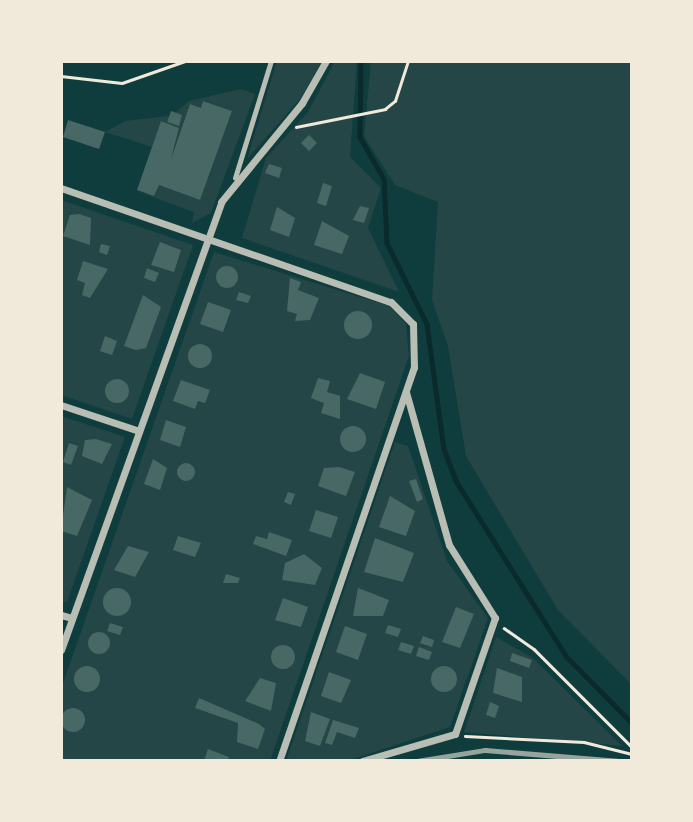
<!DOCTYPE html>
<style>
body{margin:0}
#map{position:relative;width:693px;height:822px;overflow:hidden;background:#0f3d3e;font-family:Cabin,sans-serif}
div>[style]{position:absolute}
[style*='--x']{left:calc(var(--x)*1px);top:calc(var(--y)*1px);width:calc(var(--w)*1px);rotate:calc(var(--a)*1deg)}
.green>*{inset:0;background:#244646}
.stream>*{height:4.5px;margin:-2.25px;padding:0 2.25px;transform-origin:2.25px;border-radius:2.25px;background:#0a2a2b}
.building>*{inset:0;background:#486865}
.round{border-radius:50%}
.path>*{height:2.5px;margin:-1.25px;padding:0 1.25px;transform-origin:1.25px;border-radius:1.25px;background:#f1e9da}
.service>*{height:4.5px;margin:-2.25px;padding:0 2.25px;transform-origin:2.25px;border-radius:2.25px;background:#b8beb3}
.minor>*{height:7px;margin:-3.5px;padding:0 3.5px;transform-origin:3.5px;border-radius:3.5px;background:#b8beb3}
.rail>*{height:4.5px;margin:-2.25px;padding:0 2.25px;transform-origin:2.25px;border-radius:2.25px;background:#97a49c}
span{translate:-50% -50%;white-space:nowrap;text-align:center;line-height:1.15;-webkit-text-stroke:5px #f1e9da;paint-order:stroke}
.frame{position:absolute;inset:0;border:63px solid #f1e9da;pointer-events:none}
</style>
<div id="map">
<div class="green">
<div style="clip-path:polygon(277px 61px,322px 61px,301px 98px,247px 159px)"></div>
<div style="clip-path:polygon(335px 61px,357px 61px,350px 157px,381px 188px,368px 228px,399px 292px,242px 238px,266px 158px,308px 112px)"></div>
<div style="clip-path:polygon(371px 61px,632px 61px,632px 685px,558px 610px,466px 456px,448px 346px,432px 300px,438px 202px,395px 185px,364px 136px)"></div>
<div style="clip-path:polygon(241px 89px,255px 94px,211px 213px,192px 223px,194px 212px,136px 191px,154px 196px,159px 185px,200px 200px,232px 111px,204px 101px,201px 108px,190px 104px,171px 159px,179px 128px,161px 121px,152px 147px,105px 132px,125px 121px,169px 116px,167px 122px,178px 125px,182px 115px,175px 113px,189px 101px)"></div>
<div style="clip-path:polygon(61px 200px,193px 245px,132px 419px,61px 395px)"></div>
<div style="clip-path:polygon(214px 252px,389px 306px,406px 324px,409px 356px,270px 761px,61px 761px,61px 689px)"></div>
<div style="clip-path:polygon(61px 416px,125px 437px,67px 602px,61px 601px)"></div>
<div style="clip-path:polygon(395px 442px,408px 446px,447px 561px,488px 618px,450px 727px,347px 761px,286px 761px)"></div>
<div style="clip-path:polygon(496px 637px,533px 658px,622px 746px,464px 732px)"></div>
</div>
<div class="stream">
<div style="--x:361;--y:61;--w:76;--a:90.8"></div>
<div style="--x:360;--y:137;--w:48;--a:60.3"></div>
<div style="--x:384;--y:179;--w:64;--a:87.3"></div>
<div style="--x:387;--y:243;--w:90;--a:63.7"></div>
<div style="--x:427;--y:324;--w:126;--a:82.3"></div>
<div style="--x:444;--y:449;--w:34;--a:69"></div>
<div style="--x:456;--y:481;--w:207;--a:57.8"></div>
<div style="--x:566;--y:656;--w:94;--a:45.4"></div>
</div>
<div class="building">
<div style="clip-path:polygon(203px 101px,232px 111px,200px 200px,159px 185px,154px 196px,137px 190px,161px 121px,179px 128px,171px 159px,190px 104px,201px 108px)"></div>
<div style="clip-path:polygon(171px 111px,182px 115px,179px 126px,167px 122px)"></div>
<div style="clip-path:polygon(68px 120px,105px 132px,99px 149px,63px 137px)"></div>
<div style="clip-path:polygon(309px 135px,317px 143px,309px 151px,301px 143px)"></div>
<div style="clip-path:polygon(269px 164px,282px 168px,279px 178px,265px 173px)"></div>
<div style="clip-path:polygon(323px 183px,332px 186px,326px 206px,317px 203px)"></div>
<div style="clip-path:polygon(360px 206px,369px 208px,364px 223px,353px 220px)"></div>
<div style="clip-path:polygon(277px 207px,295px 218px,289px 237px,270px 230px)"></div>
<div style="clip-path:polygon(79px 214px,91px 218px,90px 245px,63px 236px,70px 215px)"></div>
<div style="clip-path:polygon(322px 221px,349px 236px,342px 254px,314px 245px)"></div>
<div style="clip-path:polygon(160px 242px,181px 250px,174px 272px,151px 265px)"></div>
<div style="clip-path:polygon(101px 244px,110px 246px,107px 255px,99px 252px)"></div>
<div style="clip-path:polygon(83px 261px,108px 269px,90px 298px,82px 295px,85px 283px,77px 280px)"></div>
<div class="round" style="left:216px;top:266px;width:22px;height:22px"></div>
<div style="clip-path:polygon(147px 268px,159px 273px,155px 282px,144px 278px)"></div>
<div style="clip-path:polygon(290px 278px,301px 282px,298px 290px,319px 298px,310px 320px,295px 321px,297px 314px,287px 311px)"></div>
<div style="clip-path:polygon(239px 292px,251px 296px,248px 303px,236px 300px)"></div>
<div style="clip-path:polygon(143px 295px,161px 307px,146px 348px,136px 350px,124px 346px)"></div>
<div style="clip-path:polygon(208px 302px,231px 310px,223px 332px,200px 324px)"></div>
<div class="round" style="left:344px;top:311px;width:28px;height:28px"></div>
<div style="clip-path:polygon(105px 336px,117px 341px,112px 355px,100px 351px)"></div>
<div class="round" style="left:188px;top:344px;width:24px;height:24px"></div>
<div style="clip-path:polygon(360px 373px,385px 382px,376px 409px,347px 399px)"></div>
<div style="clip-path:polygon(318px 378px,330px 381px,327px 392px,340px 396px,340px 419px,321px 413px,324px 403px,311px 398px)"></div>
<div class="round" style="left:105px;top:379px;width:24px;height:24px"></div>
<div style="clip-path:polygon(181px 380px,210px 390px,205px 403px,198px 401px,195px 409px,173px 401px)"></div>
<div style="clip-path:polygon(166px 420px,186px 427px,180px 447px,160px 440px)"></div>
<div class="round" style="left:340px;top:426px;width:26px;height:26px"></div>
<div style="clip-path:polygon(96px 439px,112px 444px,102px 464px,82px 456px,85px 440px)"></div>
<div style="clip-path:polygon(69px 443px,78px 446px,71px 465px,63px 462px)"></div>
<div style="clip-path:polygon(153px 459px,167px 468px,160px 490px,144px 484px)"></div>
<div class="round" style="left:177px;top:463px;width:18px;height:18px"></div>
<div style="clip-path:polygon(339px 467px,355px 472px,346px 496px,318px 486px,324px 468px)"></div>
<div style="clip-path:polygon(416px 479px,423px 499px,417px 502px,409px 481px)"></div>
<div style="clip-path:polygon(67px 487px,92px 500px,77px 536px,61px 531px)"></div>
<div style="clip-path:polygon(288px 492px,295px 494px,291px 505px,284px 502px)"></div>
<div style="clip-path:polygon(390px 496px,415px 511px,406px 536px,379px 527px)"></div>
<div style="clip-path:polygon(316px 510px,338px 517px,331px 538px,309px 531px)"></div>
<div style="clip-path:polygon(269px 532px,292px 540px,286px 556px,253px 544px,256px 536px,267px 539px)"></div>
<div style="clip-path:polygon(178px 536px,201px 543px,195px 557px,173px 550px)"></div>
<div style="clip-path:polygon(375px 538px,414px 553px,403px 582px,364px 572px)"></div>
<div style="clip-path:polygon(128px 546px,149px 552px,135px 577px,114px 570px)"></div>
<div style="clip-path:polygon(304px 554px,322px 568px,315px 585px,282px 580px,285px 563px)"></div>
<div style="clip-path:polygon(226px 574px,240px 578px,238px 583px,223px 583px)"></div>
<div class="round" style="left:103px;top:588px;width:28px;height:28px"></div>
<div style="clip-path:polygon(358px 588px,389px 600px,383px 616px,353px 616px)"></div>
<div style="clip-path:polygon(283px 598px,308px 607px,301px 627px,275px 620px)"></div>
<div style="clip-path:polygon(456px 607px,474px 614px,460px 648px,442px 642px)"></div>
<div style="clip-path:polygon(110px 623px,123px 627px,120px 635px,107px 631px)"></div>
<div style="clip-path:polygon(388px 625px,401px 629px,398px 637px,385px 633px)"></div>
<div style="clip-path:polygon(345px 626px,367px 634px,358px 660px,336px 652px)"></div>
<div class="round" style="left:88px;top:632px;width:22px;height:22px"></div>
<div style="clip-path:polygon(423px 636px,434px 640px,432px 647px,420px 643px)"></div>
<div style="clip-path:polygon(401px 642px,414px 646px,411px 654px,398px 650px)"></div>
<div class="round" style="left:271px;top:645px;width:24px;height:24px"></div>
<div style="clip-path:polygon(419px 647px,432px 652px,429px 660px,416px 656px)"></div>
<div style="clip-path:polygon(512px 653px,532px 660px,529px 668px,510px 661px)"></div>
<div class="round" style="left:431px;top:666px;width:26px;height:26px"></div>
<div class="round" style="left:74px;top:666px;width:26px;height:26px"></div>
<div style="clip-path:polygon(497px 668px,522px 677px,522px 702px,493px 693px)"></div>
<div style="clip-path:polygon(329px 672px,351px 680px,341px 703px,321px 696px)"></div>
<div style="clip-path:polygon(260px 678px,276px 683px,271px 711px,245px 701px)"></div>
<div style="clip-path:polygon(199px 698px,259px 724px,265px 729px,258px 749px,237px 742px,238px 723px,195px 708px)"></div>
<div style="clip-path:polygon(490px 702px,499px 706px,495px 718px,486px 715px)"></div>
<div class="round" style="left:61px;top:708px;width:24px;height:24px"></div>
<div style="clip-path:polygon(311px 712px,330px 719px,320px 746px,305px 741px)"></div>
<div style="clip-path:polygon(333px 720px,359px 728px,355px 738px,337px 732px,332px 745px,325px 743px)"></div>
<div style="clip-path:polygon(208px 749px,229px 757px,227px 761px,204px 761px)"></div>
</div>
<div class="path">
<div style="--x:61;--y:76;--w:61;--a:6.5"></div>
<div style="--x:122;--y:83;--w:67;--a:-19.2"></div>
<div style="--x:296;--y:127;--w:91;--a:-11.4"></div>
<div style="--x:385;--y:109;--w:13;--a:-39"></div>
<div style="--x:395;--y:101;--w:42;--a:-72"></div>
<div style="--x:504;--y:628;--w:37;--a:35"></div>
<div style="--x:534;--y:649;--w:139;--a:45"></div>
<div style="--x:465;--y:736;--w:119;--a:2.9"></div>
<div style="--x:584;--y:742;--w:49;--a:14"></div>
</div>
<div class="service">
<div style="--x:235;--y:178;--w:122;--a:-72.9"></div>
</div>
<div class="minor">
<div style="--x:61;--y:188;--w:349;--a:19.1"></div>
<div style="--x:391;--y:302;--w:31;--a:45"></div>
<div style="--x:413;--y:324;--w:43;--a:88.7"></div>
<div style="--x:414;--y:367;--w:416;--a:108.9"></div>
<div style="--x:61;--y:405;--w:82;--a:18.4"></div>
<div style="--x:61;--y:615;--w:11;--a:15"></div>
<div style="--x:61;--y:650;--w:476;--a:-70.3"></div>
<div style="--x:221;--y:202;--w:128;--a:-50.7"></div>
<div style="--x:302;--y:103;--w:48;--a:-60.3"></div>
<div style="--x:362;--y:761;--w:97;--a:-16.2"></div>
<div style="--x:455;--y:734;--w:123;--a:-71"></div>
<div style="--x:495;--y:618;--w:86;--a:-122.2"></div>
<div style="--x:449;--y:545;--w:159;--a:-105.7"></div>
</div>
<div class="rail">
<div style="--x:417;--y:761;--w:69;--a:-9.2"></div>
<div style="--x:485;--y:750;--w:135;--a:4.7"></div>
</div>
<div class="frame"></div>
</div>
